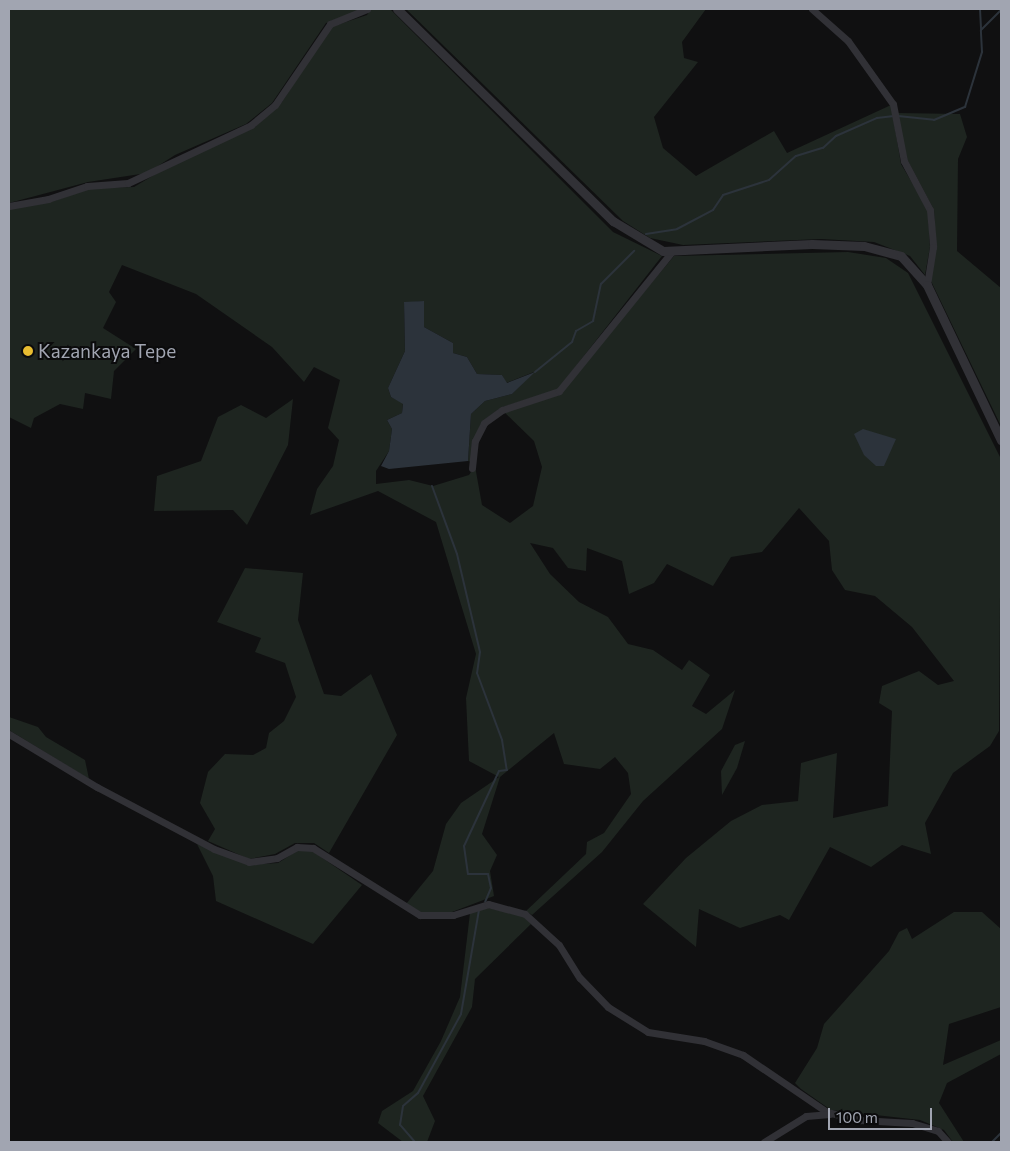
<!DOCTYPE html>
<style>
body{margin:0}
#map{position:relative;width:1010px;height:1151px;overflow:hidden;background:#101011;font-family:Commissioner,sans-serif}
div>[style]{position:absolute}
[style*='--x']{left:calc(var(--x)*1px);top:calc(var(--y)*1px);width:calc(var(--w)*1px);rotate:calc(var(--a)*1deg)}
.green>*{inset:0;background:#1e2520}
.water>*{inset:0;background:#2c333b}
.stream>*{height:2px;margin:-1px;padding:0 1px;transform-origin:1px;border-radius:1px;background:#2c333b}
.minor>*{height:7px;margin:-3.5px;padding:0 3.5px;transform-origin:3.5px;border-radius:3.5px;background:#313136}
.tertiary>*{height:9px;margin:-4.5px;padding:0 4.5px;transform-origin:4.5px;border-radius:4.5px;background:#313136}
.dots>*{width:14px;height:14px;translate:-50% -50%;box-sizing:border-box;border:2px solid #0b0b0c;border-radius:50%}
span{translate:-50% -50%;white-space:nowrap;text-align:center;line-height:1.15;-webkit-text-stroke:4px #0b0b0c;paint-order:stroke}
.poi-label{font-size:19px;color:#a1a5b1}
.left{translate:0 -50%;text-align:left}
.frame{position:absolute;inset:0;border:10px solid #a1a5b1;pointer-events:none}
.scale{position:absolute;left:828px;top:1108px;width:104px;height:22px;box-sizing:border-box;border:2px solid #a1a5b1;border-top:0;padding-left:6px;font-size:15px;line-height:18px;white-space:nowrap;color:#a1a5b1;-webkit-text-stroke:4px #0b0b0c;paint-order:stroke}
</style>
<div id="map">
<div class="green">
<div style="clip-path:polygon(9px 9px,363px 9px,326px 23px,272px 103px,246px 124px,175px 155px,147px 173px,88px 182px,9px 203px)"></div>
<div style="clip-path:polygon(371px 9px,390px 9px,613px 232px,662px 256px,558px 389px,500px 408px,482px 422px,473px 441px,472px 462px,468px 461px,471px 414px,485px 401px,512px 394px,534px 372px,506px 383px,502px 375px,477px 374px,467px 357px,453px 353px,453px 343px,424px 327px,424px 301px,404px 303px,405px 351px,388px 388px,391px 397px,403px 403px,402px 413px,387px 420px,392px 429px,389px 451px,376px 471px,376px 484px,409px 480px,433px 486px,469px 475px,475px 466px,482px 505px,510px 523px,533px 506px,542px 467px,534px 441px,503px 411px,560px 393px,674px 256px,848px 252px,886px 258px,908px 273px,1001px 459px,999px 731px,990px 746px,953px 773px,925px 823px,931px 854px,902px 845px,871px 867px,830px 847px,789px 920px,780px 915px,740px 928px,699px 909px,696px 947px,643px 904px,686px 858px,731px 821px,762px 805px,798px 801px,801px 763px,837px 753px,833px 818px,888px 806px,892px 711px,879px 703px,882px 686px,919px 671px,938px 685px,954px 681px,912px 627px,875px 596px,845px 590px,832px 570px,829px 541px,799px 508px,762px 552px,731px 557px,713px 586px,667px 564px,654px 583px,629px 594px,622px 561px,587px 548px,586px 571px,568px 568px,553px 548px,530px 543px,550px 574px,579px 602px,608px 617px,628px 644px,653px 650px,682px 670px,689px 660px,710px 675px,692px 706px,706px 714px,735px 690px,722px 729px,643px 801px,602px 852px,532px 915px,526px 911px,586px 854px,587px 842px,604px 833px,631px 794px,628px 773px,615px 757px,600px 769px,564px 764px,554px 733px,500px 777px,482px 834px,497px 855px,490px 871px,494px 896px,452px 912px,421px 912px,406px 904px,433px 871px,446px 824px,461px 803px,499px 777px,469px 761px,466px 698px,476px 654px,436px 522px,378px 491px,310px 515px,317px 489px,333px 466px,339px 440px,328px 428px,340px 380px,314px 367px,304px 382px,272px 347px,196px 294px,122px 265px,109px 292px,116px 302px,103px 328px,136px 349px,114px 371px,111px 399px,85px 393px,83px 409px,60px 404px,34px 418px,31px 428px,9px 417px,9px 208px,54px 201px,90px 188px,134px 187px,179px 160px,255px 127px,282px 102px,331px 27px,367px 15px)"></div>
<div style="clip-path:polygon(406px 9px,706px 9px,682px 42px,684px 58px,698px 62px,654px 117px,663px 148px,696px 176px,774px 131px,787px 153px,891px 105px,901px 164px,928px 210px,930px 247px,925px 275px,910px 256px,874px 242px,821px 239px,683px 245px,650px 238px,623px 221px)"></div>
<div style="clip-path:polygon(897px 113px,960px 114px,967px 137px,958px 159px,957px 251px,1001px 288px,1001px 426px,930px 279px,936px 247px,934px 210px,907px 159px)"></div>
<div style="clip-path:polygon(293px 399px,288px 445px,247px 525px,233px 510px,154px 511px,157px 476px,201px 461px,218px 417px,241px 405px,266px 418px)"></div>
<div style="clip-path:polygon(245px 568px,303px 573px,298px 620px,324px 694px,341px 696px,371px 674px,397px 735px,329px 853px,314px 843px,295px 843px,275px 854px,249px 859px,208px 841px,215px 829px,200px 803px,208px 772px,225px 754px,253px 755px,266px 748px,269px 733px,284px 721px,296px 697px,285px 663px,255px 652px,261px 638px,217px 622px)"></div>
<div style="clip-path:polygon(9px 717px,38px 727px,46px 737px,85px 760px,89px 779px,9px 730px)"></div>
<div style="clip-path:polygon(745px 741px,737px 768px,722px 795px,721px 771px,735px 745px)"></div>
<div style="clip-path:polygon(197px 844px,248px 865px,278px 863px,297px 851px,312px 851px,362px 885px,313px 944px,216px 901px,213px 876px)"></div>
<div style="clip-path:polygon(488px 908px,523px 916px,531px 924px,475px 979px,472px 1007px,423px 1096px,435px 1121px,427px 1142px,403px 1142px,378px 1123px,382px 1111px,413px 1091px,441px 1041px,460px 997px,470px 913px)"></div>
<div style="clip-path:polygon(954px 912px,982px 912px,1001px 929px,1001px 1007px,949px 1024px,943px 1065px,1001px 1040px,1001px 1054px,947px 1083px,939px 1103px,964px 1142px,953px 1142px,944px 1130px,920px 1120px,831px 1110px,801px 1089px,795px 1083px,817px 1048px,824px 1024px,889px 951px,899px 932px,907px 928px,912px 939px)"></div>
</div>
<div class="water">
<div style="clip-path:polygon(424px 301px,424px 327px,453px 343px,453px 353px,467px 357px,477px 374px,502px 375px,507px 383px,535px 372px,512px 394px,485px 401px,471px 414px,468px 461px,389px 469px,381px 466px,389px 451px,392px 429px,387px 420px,402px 413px,403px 404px,391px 397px,388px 388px,405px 351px,404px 302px)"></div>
<div style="clip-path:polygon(863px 429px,896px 439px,884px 466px,876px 466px,864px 455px,854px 434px)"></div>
</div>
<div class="stream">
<div style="--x:980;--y:9;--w:21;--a:87"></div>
<div style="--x:898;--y:116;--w:36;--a:6"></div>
<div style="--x:934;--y:120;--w:34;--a:-23"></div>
<div style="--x:965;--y:107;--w:58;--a:-72.8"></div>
<div style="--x:982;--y:52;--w:22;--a:-93"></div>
<div style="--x:981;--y:30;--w:28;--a:-45"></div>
<div style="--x:646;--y:234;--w:31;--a:-9"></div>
<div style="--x:677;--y:229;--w:41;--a:-27.8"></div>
<div style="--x:713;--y:210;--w:18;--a:-56"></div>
<div style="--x:723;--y:195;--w:48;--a:-18.1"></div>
<div style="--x:769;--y:180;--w:36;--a:-42"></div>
<div style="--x:796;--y:156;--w:28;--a:-17"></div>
<div style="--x:823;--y:148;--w:18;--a:-43"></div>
<div style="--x:836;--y:136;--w:45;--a:-23.7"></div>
<div style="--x:877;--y:118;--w:17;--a:-7"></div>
<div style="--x:535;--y:372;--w:48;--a:-39"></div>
<div style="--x:572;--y:342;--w:12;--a:-70"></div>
<div style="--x:576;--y:331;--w:20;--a:-30"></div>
<div style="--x:593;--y:321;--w:38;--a:-78"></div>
<div style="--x:601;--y:284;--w:47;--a:-45"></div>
<div style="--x:432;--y:486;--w:72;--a:69.8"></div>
<div style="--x:457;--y:554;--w:101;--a:76.8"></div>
<div style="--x:480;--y:652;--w:21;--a:98"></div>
<div style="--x:477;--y:673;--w:72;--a:69.5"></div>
<div style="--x:502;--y:740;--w:30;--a:81"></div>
<div style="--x:507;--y:770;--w:8;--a:173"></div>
<div style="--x:499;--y:771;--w:83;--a:115"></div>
<div style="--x:464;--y:846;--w:28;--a:82"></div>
<div style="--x:468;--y:874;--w:20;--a:0"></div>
<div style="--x:488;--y:874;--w:14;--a:78"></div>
<div style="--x:491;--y:888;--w:15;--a:113"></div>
<div style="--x:415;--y:1142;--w:23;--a:-131"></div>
<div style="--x:400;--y:1125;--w:19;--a:-81"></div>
<div style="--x:403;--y:1106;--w:20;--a:-41"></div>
<div style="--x:418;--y:1093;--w:90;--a:-61.4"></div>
<div style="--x:461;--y:1014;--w:106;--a:-80.2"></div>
<div style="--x:992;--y:1142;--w:13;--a:-45"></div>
</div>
<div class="minor">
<div style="--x:812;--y:9;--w:48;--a:41.6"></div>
<div style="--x:848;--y:41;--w:77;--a:54.5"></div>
<div style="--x:893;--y:104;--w:58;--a:79.1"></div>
<div style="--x:904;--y:161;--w:55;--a:62"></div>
<div style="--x:930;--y:210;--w:37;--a:85"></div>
<div style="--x:933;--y:247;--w:38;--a:99"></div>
<div style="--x:9;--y:206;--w:40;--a:-10"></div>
<div style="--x:48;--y:199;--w:41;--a:-18.4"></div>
<div style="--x:87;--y:186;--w:41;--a:-4.2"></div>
<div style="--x:128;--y:183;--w:136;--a:-25.2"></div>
<div style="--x:251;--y:125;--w:31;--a:-40"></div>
<div style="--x:275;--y:105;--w:98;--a:-55.8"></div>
<div style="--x:330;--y:24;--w:40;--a:-22"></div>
<div style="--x:472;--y:468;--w:27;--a:-84"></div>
<div style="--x:475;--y:441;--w:20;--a:-63"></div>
<div style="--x:484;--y:423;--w:22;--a:-36"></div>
<div style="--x:502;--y:410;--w:60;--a:-18.4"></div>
<div style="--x:559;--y:391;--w:181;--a:-51"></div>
<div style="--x:9;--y:734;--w:103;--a:31.1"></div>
<div style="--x:97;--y:787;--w:132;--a:27.9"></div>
<div style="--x:214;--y:849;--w:37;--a:20"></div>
<div style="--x:249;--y:862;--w:28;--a:-8"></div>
<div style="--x:277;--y:858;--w:23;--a:-29"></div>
<div style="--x:297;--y:847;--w:16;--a:4"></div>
<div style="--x:313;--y:848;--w:126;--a:32.1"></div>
<div style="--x:420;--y:915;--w:33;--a:0"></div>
<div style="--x:453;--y:915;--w:37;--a:-17"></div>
<div style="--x:488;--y:904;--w:38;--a:15"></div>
<div style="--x:525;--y:914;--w:46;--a:42.4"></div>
<div style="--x:559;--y:945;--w:39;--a:58"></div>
<div style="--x:580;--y:978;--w:40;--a:46"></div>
<div style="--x:608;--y:1007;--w:47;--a:32"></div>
<div style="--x:648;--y:1032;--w:57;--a:9.1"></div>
<div style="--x:704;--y:1041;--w:41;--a:19.7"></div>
<div style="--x:743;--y:1055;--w:102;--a:34.2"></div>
<div style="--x:827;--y:1112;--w:34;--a:14"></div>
<div style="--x:860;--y:1120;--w:52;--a:3.3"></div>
<div style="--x:912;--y:1123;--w:27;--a:17"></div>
<div style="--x:938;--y:1131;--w:15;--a:48"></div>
<div style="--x:764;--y:1142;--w:49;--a:-31.8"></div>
<div style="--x:806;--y:1116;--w:24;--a:-5"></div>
</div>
<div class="tertiary">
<div style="--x:397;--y:9;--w:303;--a:44.5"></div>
<div style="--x:613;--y:221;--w:58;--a:31"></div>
<div style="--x:663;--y:251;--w:149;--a:-2.7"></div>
<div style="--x:812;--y:244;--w:52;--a:2.2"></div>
<div style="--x:864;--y:246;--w:38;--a:15"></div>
<div style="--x:901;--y:256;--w:39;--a:48"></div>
<div style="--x:927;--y:285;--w:172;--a:64.5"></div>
</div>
<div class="dots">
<div style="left:28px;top:351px;background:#e8bd31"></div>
</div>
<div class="poi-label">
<span class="left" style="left:38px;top:351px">Kazankaya Tepe</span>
</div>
<div class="frame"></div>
<div class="scale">100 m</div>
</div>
